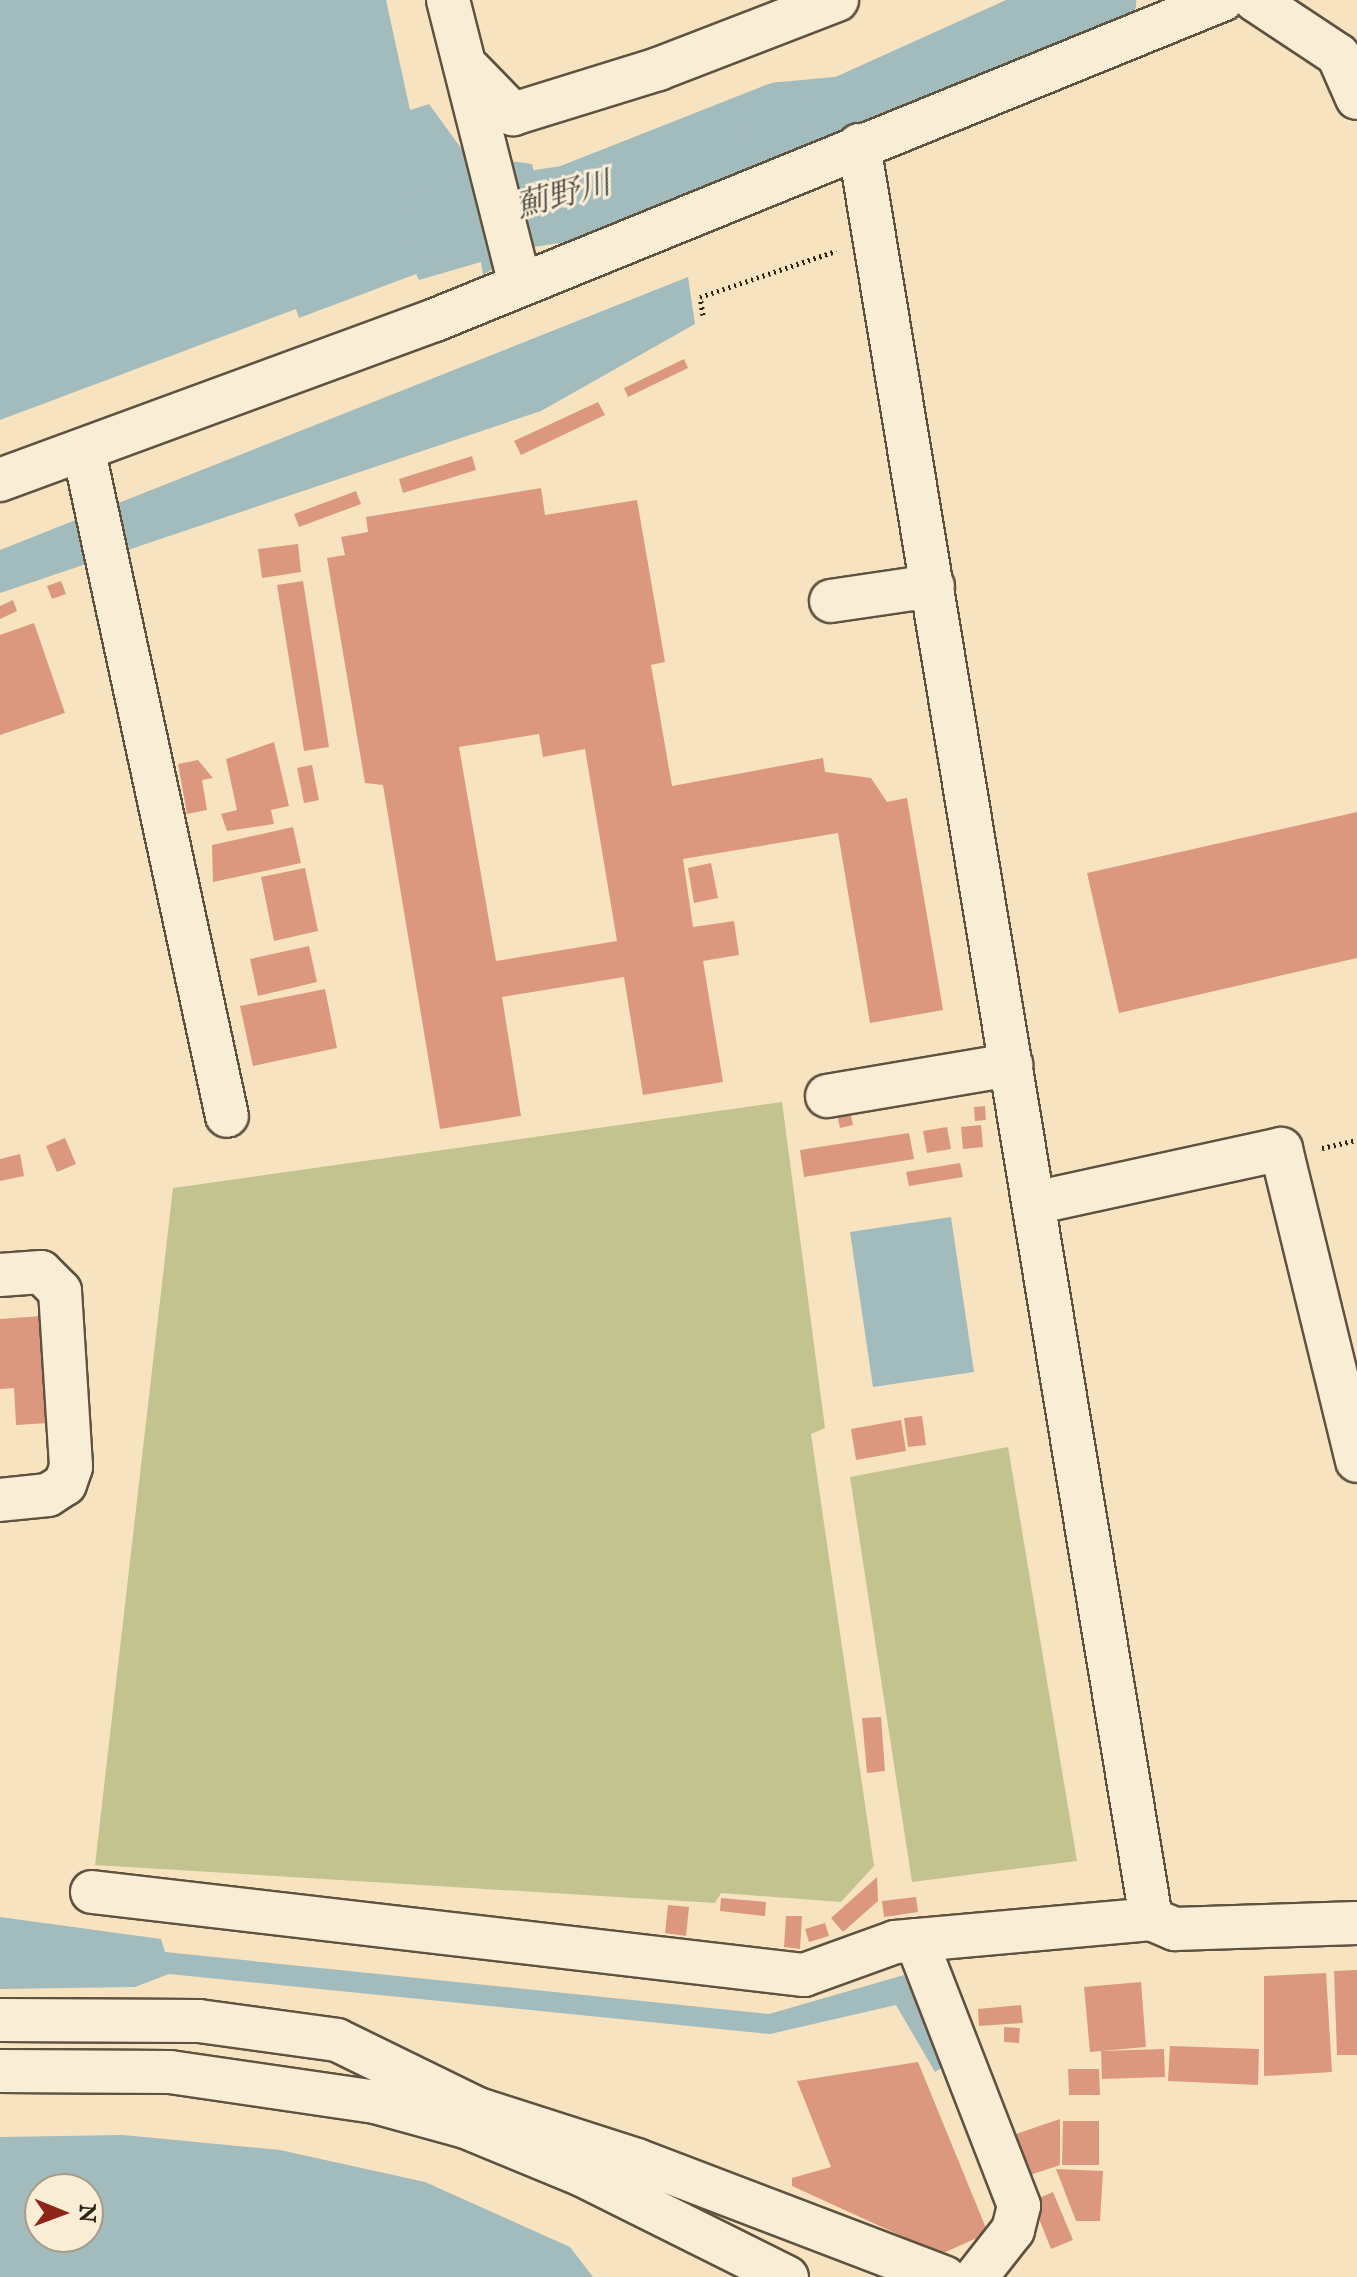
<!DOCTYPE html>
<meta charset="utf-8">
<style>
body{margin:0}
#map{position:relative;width:1357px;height:2277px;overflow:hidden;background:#f8e3c0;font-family:"IM FELL English","Noto Serif JP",serif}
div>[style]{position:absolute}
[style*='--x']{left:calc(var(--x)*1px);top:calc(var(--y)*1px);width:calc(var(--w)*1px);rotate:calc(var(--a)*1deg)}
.green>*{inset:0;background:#c2c38f}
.water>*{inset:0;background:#a2bbbd}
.river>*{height:76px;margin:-38px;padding:0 38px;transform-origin:38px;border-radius:38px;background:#a2bbbd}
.building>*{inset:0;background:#db987f}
.path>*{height:5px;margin-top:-2.5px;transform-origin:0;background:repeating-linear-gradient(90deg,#2b2216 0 2px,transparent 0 6px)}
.roads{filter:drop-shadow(2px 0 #5e5240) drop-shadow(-2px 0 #5e5240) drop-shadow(0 2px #5e5240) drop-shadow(0 -2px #5e5240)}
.minor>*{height:42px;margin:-21px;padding:0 21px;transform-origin:21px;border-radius:21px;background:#faedd6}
span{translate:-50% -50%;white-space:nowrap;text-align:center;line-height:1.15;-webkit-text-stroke:6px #faedd6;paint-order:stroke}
.water-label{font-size:32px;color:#4f5048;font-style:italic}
.north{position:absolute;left:24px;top:2173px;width:80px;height:80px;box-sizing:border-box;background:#faedd6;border:2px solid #a79c89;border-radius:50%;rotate:91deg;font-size:22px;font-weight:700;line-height:32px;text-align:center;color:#2b2216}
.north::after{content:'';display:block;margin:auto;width:28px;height:36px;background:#8f2418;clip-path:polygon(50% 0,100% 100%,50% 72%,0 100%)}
</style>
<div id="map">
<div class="green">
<div style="clip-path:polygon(782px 1102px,825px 1428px,811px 1434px,874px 1866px,841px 1902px,721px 1893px,715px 1903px,95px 1865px,173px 1188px)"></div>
<div style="clip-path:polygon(1008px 1447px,1077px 1861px,912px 1882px,850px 1477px)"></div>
</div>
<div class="water">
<div style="clip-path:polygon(0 0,386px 0,410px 110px,429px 104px,466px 155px,532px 164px,549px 235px,483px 275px,481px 262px,419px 280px,416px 274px,299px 318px,296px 309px,0 420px)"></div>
<div style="clip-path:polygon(688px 277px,695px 324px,541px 411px,0 593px,0 550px)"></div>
<div style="clip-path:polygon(951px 1217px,974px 1372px,873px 1387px,850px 1232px)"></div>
<div style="clip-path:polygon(0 1917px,161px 1939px,165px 1952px,769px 2014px,904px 1975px,945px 2066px,935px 2072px,896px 2005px,770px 2034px,169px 1974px,135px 1987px,0 1989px)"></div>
<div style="clip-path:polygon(evenodd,123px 2135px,280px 2150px,425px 2182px,570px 2247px,593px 2277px,0 2277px,0 2137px,123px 2135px,40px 2189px,88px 2189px,88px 2237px,40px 2237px,40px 2189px)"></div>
</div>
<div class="river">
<div style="--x:438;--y:223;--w:134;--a:-8.6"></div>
<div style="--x:570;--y:203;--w:227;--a:-21.5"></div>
<div style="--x:781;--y:120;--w:65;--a:-5.3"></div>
<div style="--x:846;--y:114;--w:277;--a:-24.3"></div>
</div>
<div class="building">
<div style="clip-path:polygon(684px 359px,688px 368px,628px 397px,624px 388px)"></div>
<div style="clip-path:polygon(598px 402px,605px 415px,521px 455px,514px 441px)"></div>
<div style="clip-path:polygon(472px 456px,476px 470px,403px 493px,399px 479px)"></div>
<div style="clip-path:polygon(evenodd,541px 488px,545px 515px,637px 500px,665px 662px,651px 665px,672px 786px,823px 758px,825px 772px,871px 778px,887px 802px,907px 798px,943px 1010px,870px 1023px,838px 833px,683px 859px,693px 927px,734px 921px,739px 955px,703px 961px,723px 1082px,643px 1095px,624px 977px,502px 997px,521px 1116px,440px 1129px,383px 785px,365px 783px,327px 558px,345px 555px,341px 537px,368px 532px,366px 517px,541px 488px,539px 734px,543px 757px,585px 749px,617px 941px,496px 961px,459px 747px,539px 734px)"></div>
<div style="clip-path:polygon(356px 491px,361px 504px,299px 527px,294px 514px)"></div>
<div style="clip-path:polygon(298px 544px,301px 572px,262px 578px,258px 549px)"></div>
<div style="clip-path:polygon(61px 581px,66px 594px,52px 599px,47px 586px)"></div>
<div style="clip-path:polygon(303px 581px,329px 747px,304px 751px,277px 585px)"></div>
<div style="clip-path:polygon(13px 600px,17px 611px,0 619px,0 606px)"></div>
<div style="clip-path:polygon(34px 623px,65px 713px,0 735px,0 635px)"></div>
<div style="clip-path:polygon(274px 742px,289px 806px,271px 810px,274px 824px,227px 831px,221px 814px,237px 810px,226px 759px)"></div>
<div style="clip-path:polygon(198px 760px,213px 778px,202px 780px,207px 810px,187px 814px,178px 764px)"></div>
<div style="clip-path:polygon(312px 765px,319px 800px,304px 803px,297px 768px)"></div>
<div style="clip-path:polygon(1357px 812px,1357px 958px,1119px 1013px,1087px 873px)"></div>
<div style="clip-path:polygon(293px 827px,301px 863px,213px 882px,212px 845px)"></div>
<div style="clip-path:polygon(711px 863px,718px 898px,694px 903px,688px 868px)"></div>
<div style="clip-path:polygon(305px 868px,318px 931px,274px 941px,261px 877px)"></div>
<div style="clip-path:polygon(309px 946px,317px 982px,258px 996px,250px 959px)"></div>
<div style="clip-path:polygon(325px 989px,337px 1048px,253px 1066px,240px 1006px)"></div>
<div style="clip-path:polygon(985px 1106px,986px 1120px,975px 1121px,974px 1107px)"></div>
<div style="clip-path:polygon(850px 1112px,853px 1125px,840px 1128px,837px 1114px)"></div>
<div style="clip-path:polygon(981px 1125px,983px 1147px,963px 1149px,961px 1127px)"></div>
<div style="clip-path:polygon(947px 1127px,951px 1149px,927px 1153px,923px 1131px)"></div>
<div style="clip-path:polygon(909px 1133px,914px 1159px,804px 1177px,800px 1150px)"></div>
<div style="clip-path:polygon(65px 1138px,76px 1164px,57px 1172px,46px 1146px)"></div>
<div style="clip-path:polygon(20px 1154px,24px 1176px,0 1181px,0 1159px)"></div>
<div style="clip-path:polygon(960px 1163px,963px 1177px,909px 1186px,906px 1172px)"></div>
<div style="clip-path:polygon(42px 1316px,48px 1423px,16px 1425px,14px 1388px,0 1389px,0 1319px)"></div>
<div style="clip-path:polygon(922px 1416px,926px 1445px,908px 1447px,904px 1418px)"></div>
<div style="clip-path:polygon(901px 1420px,906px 1451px,856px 1460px,851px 1429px)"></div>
<div style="clip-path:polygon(881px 1717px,885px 1771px,867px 1773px,862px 1718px)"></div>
<div style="clip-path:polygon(877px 1877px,878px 1901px,843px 1932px,831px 1918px)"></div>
<div style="clip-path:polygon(916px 1897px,918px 1912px,884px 1917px,882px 1901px)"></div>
<div style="clip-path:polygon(721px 1898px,766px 1902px,765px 1916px,720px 1911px)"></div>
<div style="clip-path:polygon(668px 1905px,689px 1907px,686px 1936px,665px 1933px)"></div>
<div style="clip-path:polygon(786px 1916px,802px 1916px,800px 1949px,784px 1947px)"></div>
<div style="clip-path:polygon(825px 1923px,829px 1936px,809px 1942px,805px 1929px)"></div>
<div style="clip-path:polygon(1357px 1970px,1357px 2055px,1337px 2055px,1334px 1971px)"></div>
<div style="clip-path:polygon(1326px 1973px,1332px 2072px,1264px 2076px,1264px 1976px)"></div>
<div style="clip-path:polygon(1141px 1982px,1146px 2047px,1090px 2052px,1084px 1987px)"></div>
<div style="clip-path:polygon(1021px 2005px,1023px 2023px,979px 2026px,978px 2009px)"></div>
<div style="clip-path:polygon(1004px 2027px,1020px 2028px,1019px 2043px,1004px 2042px)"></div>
<div style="clip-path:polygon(1170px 2046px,1259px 2049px,1258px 2085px,1168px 2081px)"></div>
<div style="clip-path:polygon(1164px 2049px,1165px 2077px,1102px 2079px,1101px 2051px)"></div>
<div style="clip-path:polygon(918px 2062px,988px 2233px,941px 2254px,792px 2186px,792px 2178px,831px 2167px,797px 2081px)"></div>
<div style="clip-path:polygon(1068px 2069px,1099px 2069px,1100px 2095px,1069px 2095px)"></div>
<div style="clip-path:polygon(1060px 2119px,1060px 2165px,1027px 2176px,1013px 2135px)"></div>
<div style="clip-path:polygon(1063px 2121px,1099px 2121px,1099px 2165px,1062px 2165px)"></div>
<div style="clip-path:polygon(1056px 2169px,1103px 2171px,1100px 2221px,1076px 2221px)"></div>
<div style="clip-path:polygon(1053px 2192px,1073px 2240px,1051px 2249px,1032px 2201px)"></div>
</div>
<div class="path">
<div style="--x:703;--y:315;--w:18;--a:-99"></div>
<div style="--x:700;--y:297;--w:144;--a:-18.7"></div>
<div style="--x:1322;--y:1148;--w:36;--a:-13"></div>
</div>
<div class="roads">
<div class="minor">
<div style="--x:448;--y:0;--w:294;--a:75.8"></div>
<div style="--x:1255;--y:0;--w:100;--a:33.5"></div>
<div style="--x:1338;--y:55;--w:47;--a:66.2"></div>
<div style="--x:470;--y:70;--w:62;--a:45.7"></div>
<div style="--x:513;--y:114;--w:152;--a:-17.2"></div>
<div style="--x:658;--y:69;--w:192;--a:-21.1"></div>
<div style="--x:859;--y:145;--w:1798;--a:80.65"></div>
<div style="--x:84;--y:452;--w:679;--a:77.85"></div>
<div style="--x:0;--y:480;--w:463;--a:-20.2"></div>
<div style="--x:435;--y:320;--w:850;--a:-22.13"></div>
<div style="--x:831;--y:601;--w:103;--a:-8.4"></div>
<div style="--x:827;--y:1096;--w:187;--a:-9.6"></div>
<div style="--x:1034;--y:1203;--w:253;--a:-12.3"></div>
<div style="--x:1281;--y:1149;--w:321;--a:76.3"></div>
<div style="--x:0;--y:1275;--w:41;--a:-4.2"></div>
<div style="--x:41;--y:1272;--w:27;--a:45"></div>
<div style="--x:60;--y:1291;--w:176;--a:86.4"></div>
<div style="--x:71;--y:1467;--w:18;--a:109"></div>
<div style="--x:65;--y:1484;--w:20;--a:147"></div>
<div style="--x:48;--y:1495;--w:48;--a:174.1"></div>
<div style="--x:92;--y:1892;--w:717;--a:6.65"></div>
<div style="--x:804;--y:1975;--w:97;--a:-19.9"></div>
<div style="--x:895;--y:1942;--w:257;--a:-5.1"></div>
<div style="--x:1151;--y:1919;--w:26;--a:23"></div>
<div style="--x:1175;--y:1929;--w:182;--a:-1.9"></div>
<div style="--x:916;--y:1940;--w:285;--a:68.8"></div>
<div style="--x:1019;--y:2206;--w:25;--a:104"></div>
<div style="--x:1013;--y:2230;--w:60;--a:128.2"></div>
<div style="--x:0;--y:2020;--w:199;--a:0.3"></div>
<div style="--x:199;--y:2021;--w:139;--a:7.8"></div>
<div style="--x:337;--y:2040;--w:157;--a:26.1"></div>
<div style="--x:478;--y:2109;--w:167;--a:17.8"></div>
<div style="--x:637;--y:2160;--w:329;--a:20.9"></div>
<div style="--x:0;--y:2071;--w:170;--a:0.3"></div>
<div style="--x:170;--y:2072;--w:207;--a:8.3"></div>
<div style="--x:375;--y:2102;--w:94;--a:15.4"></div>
<div style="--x:466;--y:2127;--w:126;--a:22.5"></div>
<div style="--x:582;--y:2175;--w:229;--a:26.5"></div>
</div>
</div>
<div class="water-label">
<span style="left:564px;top:197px;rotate:-15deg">薊野川</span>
</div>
<div class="north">N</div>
</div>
